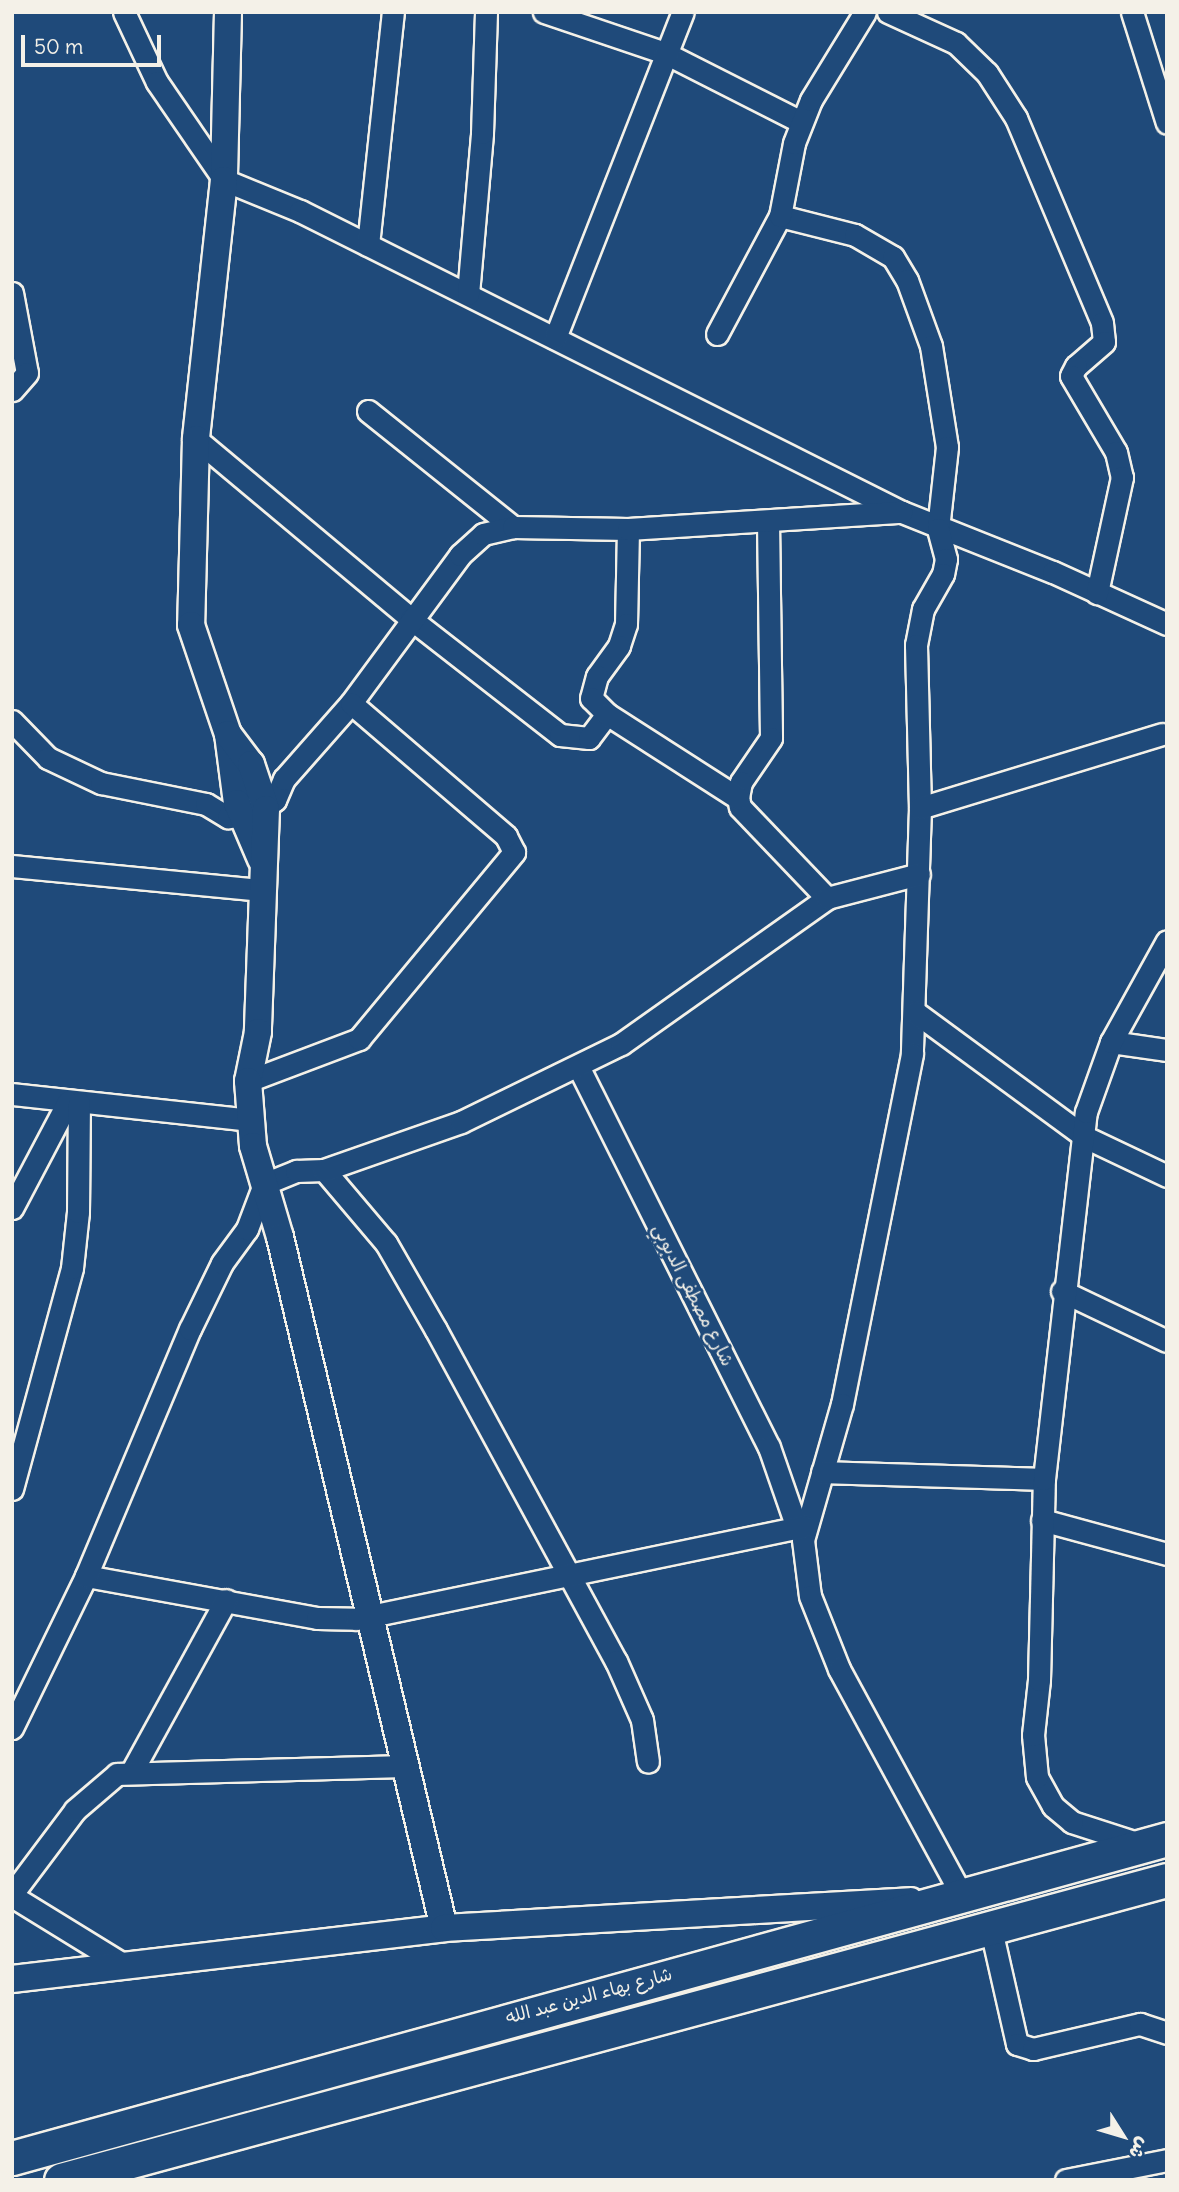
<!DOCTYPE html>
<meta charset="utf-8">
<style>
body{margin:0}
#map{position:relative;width:1179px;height:2192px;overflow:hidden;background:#1f4a7a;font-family:Delius,"Playpen Sans Arabic",sans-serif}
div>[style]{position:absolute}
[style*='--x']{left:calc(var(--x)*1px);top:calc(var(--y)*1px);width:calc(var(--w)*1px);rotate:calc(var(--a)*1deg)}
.roads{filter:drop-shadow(2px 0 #f4f1e8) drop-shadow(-2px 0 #f4f1e8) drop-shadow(0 2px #f4f1e8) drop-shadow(0 -2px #f4f1e8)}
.minor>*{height:21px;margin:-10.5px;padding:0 10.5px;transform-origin:10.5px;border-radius:10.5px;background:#1f4a7a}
.tertiary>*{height:26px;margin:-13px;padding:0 13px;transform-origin:13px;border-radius:13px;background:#1f4a7a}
.primary>*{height:33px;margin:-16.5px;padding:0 16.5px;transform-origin:16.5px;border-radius:16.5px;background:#1f4a7a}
span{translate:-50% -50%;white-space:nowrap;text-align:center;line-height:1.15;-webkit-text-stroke:6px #1f4a7a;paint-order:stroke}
.street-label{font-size:18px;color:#f4f1e8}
.frame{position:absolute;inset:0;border:14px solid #f4f1e8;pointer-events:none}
.north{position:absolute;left:1088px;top:2101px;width:70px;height:70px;-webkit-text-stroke:5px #1f4a7a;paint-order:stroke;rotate:127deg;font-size:19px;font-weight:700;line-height:28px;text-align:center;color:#f4f1e8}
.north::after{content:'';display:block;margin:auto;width:24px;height:32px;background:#f4f1e8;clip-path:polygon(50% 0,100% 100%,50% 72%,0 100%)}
.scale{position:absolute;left:21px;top:35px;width:140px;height:32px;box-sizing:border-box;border:4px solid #f4f1e8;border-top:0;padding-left:9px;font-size:21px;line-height:24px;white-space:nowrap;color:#f4f1e8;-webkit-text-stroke:5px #1f4a7a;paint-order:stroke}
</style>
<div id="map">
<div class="roads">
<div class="minor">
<div style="--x:124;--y:12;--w:77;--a:64.8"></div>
<div style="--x:157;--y:82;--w:119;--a:55.6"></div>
<div style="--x:224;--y:180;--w:82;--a:22.2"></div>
<div style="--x:300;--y:211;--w:673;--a:26.57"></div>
<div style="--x:902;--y:512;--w:162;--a:21.7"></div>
<div style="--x:1053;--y:572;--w:125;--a:24.5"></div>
<div style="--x:544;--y:12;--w:128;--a:18.7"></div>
<div style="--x:665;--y:53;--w:153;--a:26.9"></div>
<div style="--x:888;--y:12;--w:75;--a:24.5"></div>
<div style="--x:956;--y:43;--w:43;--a:44.1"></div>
<div style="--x:987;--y:73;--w:54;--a:57.2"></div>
<div style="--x:1016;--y:118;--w:222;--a:67.2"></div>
<div style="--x:1102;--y:323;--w:19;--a:84"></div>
<div style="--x:1104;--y:342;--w:37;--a:139"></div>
<div style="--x:1076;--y:366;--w:11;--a:117"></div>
<div style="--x:1071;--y:376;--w:88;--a:59.4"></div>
<div style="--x:1116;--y:452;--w:26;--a:77"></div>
<div style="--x:1122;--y:477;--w:119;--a:102.2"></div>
<div style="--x:1132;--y:12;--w:116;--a:72.5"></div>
<div style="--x:780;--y:216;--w:77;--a:14.2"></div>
<div style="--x:855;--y:235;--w:44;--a:30.1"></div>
<div style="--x:893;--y:257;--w:27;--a:59"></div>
<div style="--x:907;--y:280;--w:70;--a:70"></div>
<div style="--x:931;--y:346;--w:102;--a:81"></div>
<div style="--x:947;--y:447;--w:82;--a:96.3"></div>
<div style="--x:938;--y:529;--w:31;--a:75"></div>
<div style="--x:946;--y:559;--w:15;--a:101"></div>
<div style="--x:943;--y:574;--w:40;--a:119.7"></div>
<div style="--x:923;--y:609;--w:37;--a:101"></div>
<div style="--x:916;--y:645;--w:163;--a:88.6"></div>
<div style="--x:920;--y:808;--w:246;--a:91.9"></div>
<div style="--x:912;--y:1054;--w:357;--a:101.3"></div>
<div style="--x:842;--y:1404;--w:141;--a:106"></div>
<div style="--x:803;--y:1540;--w:56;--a:82.9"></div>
<div style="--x:810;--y:1596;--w:79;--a:68.3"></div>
<div style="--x:839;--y:1669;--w:258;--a:61.5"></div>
<div style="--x:368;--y:245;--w:234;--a:-83.9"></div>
<div style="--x:12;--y:293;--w:81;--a:79.4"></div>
<div style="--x:27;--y:373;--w:23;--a:131"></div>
<div style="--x:468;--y:294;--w:162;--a:-85"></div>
<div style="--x:482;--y:133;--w:121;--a:-88.1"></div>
<div style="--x:717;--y:334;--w:134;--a:-61.9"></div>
<div style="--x:780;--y:216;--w:74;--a:-79.1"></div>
<div style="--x:794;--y:143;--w:46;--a:-68.4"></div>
<div style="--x:811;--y:100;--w:103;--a:-58.5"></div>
<div style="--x:555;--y:338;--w:350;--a:-68.6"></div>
<div style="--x:368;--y:411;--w:186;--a:38.7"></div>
<div style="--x:196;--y:439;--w:280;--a:39.9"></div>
<div style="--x:411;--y:619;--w:189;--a:37.9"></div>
<div style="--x:560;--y:735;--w:29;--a:6"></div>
<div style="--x:589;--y:738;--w:30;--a:-53"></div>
<div style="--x:768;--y:521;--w:217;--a:89.2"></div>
<div style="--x:771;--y:738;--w:53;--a:124.3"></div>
<div style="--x:741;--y:782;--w:16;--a:101"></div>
<div style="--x:738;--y:798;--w:9;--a:77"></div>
<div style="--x:740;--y:807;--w:126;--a:46.3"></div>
<div style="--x:628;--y:529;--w:95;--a:91.2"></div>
<div style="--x:626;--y:624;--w:23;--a:108"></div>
<div style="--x:619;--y:646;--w:37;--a:126"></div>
<div style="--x:597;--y:676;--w:23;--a:105"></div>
<div style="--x:591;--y:698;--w:23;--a:45"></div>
<div style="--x:607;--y:714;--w:156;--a:32.7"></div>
<div style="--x:12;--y:721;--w:52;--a:45.8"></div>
<div style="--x:48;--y:758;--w:59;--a:25.3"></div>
<div style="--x:101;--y:783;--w:107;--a:11.3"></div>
<div style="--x:206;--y:804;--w:26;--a:31"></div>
<div style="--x:228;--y:817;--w:27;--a:-4"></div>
<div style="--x:255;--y:815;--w:25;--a:-37"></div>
<div style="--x:275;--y:800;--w:23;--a:-67"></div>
<div style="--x:284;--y:779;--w:101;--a:-48.6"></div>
<div style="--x:351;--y:703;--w:184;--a:-53.6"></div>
<div style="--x:460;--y:555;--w:31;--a:-42"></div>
<div style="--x:483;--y:534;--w:31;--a:-13"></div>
<div style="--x:513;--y:527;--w:115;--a:1"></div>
<div style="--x:628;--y:529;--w:274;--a:-3.6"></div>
<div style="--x:920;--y:808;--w:253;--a:-17"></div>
<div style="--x:12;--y:866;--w:249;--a:5.5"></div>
<div style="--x:915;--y:1012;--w:211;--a:36.3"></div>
<div style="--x:1085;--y:1137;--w:91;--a:25.4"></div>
<div style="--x:1111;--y:1042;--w:57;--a:8.1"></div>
<div style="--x:578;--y:1066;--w:426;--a:63.4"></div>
<div style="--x:769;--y:1447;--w:86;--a:70.9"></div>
<div style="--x:248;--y:1081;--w:119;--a:-20.7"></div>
<div style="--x:359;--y:1039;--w:243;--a:-50.3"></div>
<div style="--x:514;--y:852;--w:18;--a:-117"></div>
<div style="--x:506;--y:836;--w:204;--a:-139.4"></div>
<div style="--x:12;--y:1094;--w:239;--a:6.2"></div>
<div style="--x:324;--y:1170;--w:96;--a:49.7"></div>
<div style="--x:386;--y:1243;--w:100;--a:60.1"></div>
<div style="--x:436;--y:1330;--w:377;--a:61.5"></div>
<div style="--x:616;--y:1661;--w:64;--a:66.2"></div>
<div style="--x:642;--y:1720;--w:42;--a:81.9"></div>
<div style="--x:12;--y:1208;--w:120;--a:-62.2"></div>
<div style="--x:1062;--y:1291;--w:116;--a:25.5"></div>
<div style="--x:822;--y:1472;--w:222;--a:1.8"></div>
<div style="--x:12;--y:1489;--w:229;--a:-74.8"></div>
<div style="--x:72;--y:1268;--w:56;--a:-83.9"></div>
<div style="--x:78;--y:1212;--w:109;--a:-89.5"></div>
<div style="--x:1042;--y:1520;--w:130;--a:15.2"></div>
<div style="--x:86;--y:1576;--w:235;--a:10.3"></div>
<div style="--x:317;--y:1618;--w:39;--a:1"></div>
<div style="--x:356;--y:1619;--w:458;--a:-11.7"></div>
<div style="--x:12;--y:1728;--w:169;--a:-64"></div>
<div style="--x:86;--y:1576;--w:268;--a:-67.2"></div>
<div style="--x:190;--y:1329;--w:73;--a:-64.1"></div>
<div style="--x:222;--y:1263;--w:42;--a:-53.7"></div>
<div style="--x:247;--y:1229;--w:48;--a:-69.3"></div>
<div style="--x:264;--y:1184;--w:35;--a:-22"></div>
<div style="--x:296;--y:1171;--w:28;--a:-2"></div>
<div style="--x:324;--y:1170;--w:145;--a:-19.3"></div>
<div style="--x:461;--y:1122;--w:178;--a:-26"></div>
<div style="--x:621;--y:1044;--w:252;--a:-35.3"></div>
<div style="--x:827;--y:898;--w:95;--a:-14.6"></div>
<div style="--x:132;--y:1771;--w:195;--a:-61.2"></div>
<div style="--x:1143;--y:1845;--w:75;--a:-162.1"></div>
<div style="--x:1072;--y:1822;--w:25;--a:-140"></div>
<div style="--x:1053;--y:1806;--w:33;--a:-119"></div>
<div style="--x:1037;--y:1777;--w:42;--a:-95.4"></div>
<div style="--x:1033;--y:1735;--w:55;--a:-83.8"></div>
<div style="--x:1039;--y:1680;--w:201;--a:-88.6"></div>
<div style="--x:1044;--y:1479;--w:369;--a:-83.5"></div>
<div style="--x:1086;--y:1112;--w:74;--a:-70.3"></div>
<div style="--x:1111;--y:1042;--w:115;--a:-61"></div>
<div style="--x:12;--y:1894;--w:105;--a:-53.1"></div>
<div style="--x:75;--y:1810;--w:55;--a:-40.6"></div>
<div style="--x:117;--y:1774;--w:286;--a:-1.6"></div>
<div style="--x:12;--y:1896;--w:134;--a:31.6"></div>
<div style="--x:990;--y:1925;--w:122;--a:77.2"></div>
<div style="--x:1017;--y:2044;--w:17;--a:17"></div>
<div style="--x:1033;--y:2049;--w:110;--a:-13.2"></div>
<div style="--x:1140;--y:2024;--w:28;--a:18"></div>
<div style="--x:1066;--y:2180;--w:103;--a:-11.2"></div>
</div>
<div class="tertiary">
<div style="--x:228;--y:12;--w:168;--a:91.4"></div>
<div style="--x:224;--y:180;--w:261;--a:96.2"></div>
<div style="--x:196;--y:439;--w:186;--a:91.5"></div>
<div style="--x:191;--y:625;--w:115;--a:71.3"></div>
<div style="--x:228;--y:734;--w:70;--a:82.6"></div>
<div style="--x:237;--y:803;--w:61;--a:66.8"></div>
<div style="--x:228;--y:734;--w:38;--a:53"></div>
<div style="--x:251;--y:764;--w:47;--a:71.6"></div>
<div style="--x:266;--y:809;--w:223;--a:92.1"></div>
<div style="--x:258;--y:1032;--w:50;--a:101.5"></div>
<div style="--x:248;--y:1081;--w:65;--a:85.6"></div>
<div style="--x:253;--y:1146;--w:95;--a:73.5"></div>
<div style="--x:280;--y:1237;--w:710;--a:76.65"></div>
<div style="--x:12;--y:1979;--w:435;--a:-6.7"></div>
<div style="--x:444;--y:1928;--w:467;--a:-3.3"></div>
</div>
<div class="primary">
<div style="--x:12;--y:2158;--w:1198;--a:-15.44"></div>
<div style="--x:61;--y:2180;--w:1146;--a:-15.18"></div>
</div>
</div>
<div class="street-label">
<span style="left:693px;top:1295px;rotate:63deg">شارع مصطفى الدبوبي</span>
<span style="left:589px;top:1996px;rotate:-15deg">شارع بهاء الدين عبد الله</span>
</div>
<div class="frame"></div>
<div class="north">ش</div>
<div class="scale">50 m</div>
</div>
